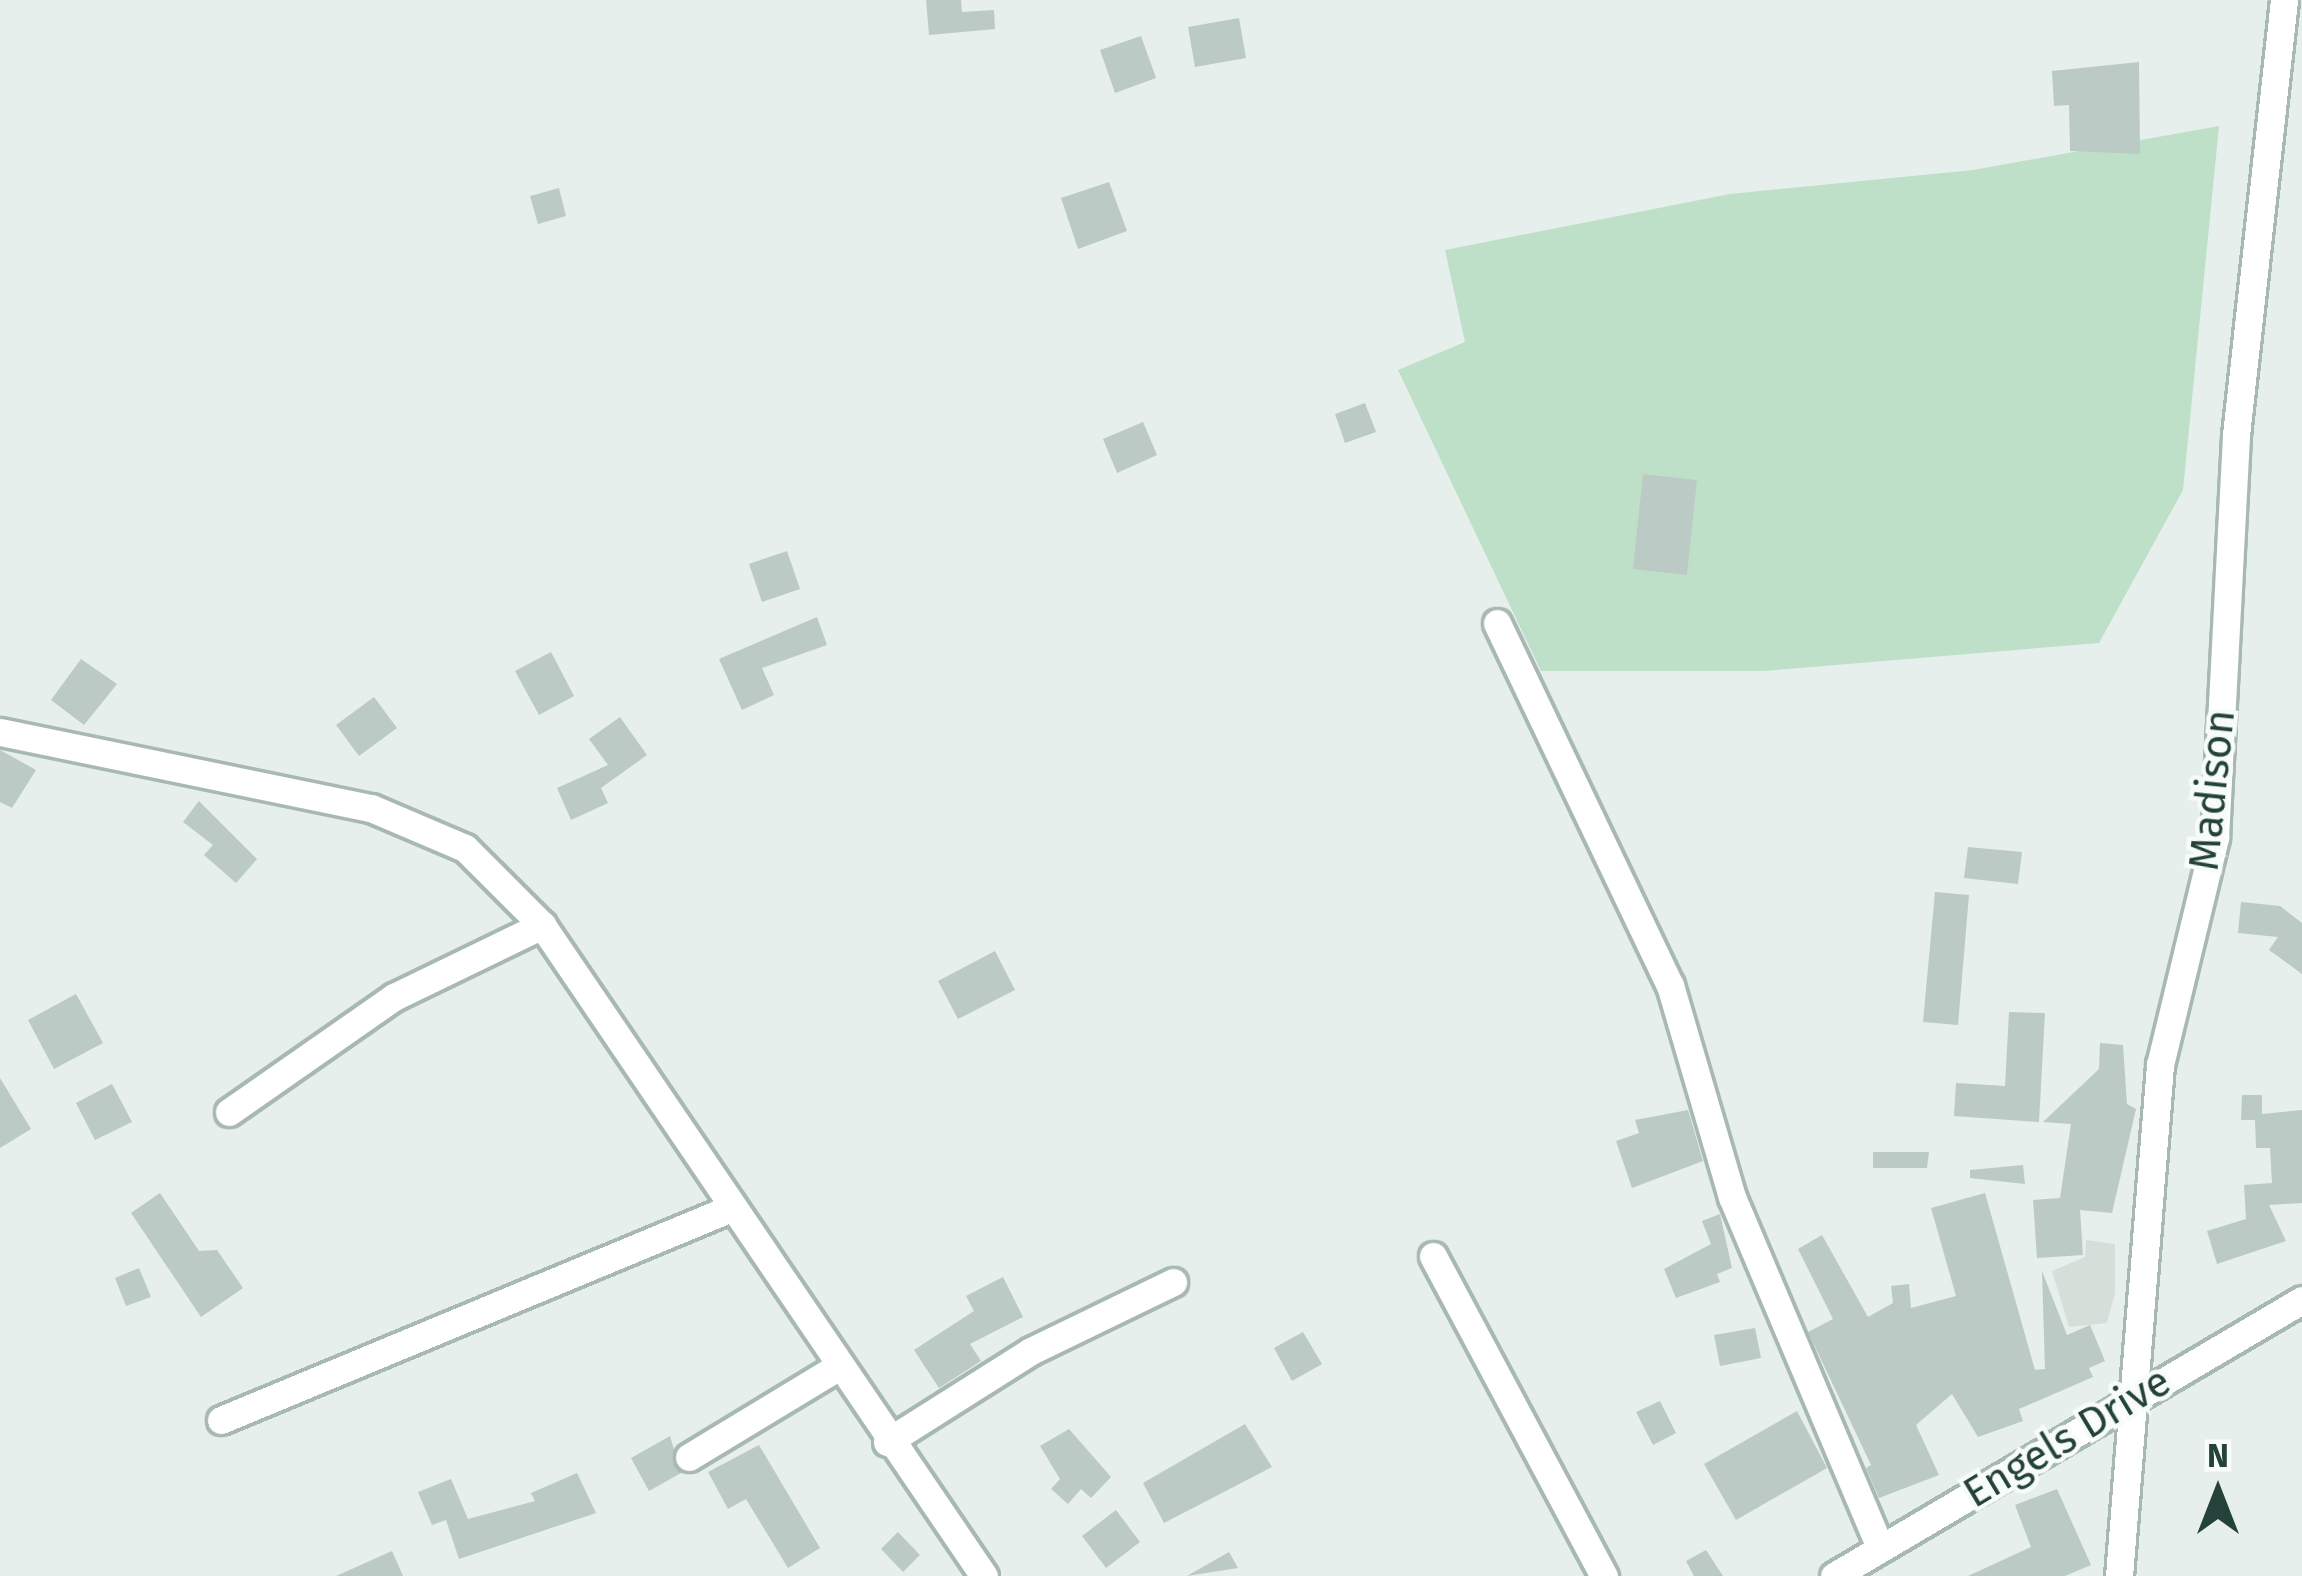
<!DOCTYPE html>
<style>
body{margin:0}
#map{position:relative;width:2302px;height:1576px;overflow:hidden;background:#e6efeb;font-family:"Fira Sans",sans-serif}
div>[style]{position:absolute}
[style*='--x']{left:calc(var(--x)*1px);top:calc(var(--y)*1px);width:calc(var(--w)*1px);rotate:calc(var(--a)*1deg)}
.built>*{inset:0;background:#d4dfda}
.green>*{inset:0;background:#bfe0c8}
.building>*{inset:0;background:#bbcac4}
.roads{filter:drop-shadow(3px 0 #a8b8b2) drop-shadow(-3px 0 #a8b8b2) drop-shadow(0 3px #a8b8b2) drop-shadow(0 -3px #a8b8b2)}
.minor>*{height:27px;margin:-13.5px;padding:0 13.5px;transform-origin:13.5px;border-radius:13.5px;background:#fff}
span{translate:-50% -50%;white-space:nowrap;text-align:center;line-height:1.15;-webkit-text-stroke:9px #f7fbf9;paint-order:stroke}
.street-label{font-size:42px;color:#24423a}
.north{position:absolute;left:2158px;top:1432px;width:120px;height:120px;-webkit-text-stroke:9px #f7fbf9;paint-order:stroke;rotate:0deg;font-size:33px;font-weight:700;line-height:48px;text-align:center;color:#24423a}
.north::after{content:'';display:block;margin:auto;width:42px;height:54px;background:#24423a;clip-path:polygon(50% 0,100% 100%,50% 72%,0 100%)}
</style>
<div id="map">
<div class="built">
<div style="clip-path:polygon(2086px 1240px,2115px 1244px,2115px 1293px,2107px 1323px,2069px 1327px,2052px 1271px,2085px 1257px)"></div>
</div>
<div class="green">
<div style="clip-path:polygon(2219px 126px,2183px 490px,2099px 643px,1764px 671px,1541px 671px,1398px 370px,1465px 342px,1445px 250px,1730px 194px,1973px 170px)"></div>
</div>
<div class="building">
<div style="clip-path:polygon(926px 0,961px 0,962px 12px,994px 10px,995px 29px,929px 35px)"></div>
<div style="clip-path:polygon(1239px 18px,1246px 58px,1195px 67px,1188px 27px)"></div>
<div style="clip-path:polygon(1141px 36px,1156px 78px,1115px 93px,1100px 50px)"></div>
<div style="clip-path:polygon(2139px 62px,2140px 154px,2070px 151px,2069px 105px,2054px 106px,2052px 71px)"></div>
<div style="clip-path:polygon(1109px 182px,1127px 231px,1078px 249px,1061px 198px)"></div>
<div style="clip-path:polygon(559px 188px,566px 216px,538px 224px,530px 196px)"></div>
<div style="clip-path:polygon(1365px 403px,1376px 432px,1345px 443px,1335px 414px)"></div>
<div style="clip-path:polygon(1143px 422px,1157px 455px,1117px 473px,1103px 439px)"></div>
<div style="clip-path:polygon(1643px 474px,1697px 480px,1687px 575px,1633px 569px)"></div>
<div style="clip-path:polygon(787px 551px,800px 589px,762px 602px,749px 564px)"></div>
<div style="clip-path:polygon(817px 617px,827px 645px,762px 668px,774px 695px,742px 710px,719px 659px)"></div>
<div style="clip-path:polygon(551px 652px,574px 696px,539px 715px,515px 671px)"></div>
<div style="clip-path:polygon(81px 659px,117px 684px,84px 725px,51px 700px)"></div>
<div style="clip-path:polygon(374px 697px,397px 728px,359px 756px,336px 725px)"></div>
<div style="clip-path:polygon(620px 717px,647px 755px,601px 788px,608px 803px,571px 820px,557px 788px,608px 765px,589px 739px)"></div>
<div style="clip-path:polygon(0 750px,36px 770px,12px 808px,0 802px)"></div>
<div style="clip-path:polygon(199px 801px,257px 859px,236px 883px,204px 855px,213px 845px,183px 822px)"></div>
<div style="clip-path:polygon(1968px 847px,2022px 852px,2018px 884px,1964px 878px)"></div>
<div style="clip-path:polygon(1935px 892px,1969px 895px,1958px 1025px,1923px 1022px)"></div>
<div style="clip-path:polygon(2241px 902px,2280px 906px,2302px 923px,2302px 974px,2269px 950px,2278px 937px,2238px 933px)"></div>
<div style="clip-path:polygon(995px 951px,1015px 990px,958px 1019px,938px 981px)"></div>
<div style="clip-path:polygon(76px 994px,103px 1043px,54px 1069px,28px 1020px)"></div>
<div style="clip-path:polygon(2009px 1012px,2045px 1013px,2039px 1122px,1954px 1116px,1956px 1083px,2005px 1086px)"></div>
<div style="clip-path:polygon(2100px 1043px,2123px 1045px,2127px 1104px,2136px 1109px,2112px 1213px,2080px 1210px,2083px 1255px,2037px 1258px,2033px 1200px,2060px 1198px,2071px 1124px,2043px 1122px,2099px 1069px)"></div>
<div style="clip-path:polygon(0 1078px,31px 1129px,0 1148px)"></div>
<div style="clip-path:polygon(112px 1084px,132px 1122px,95px 1140px,76px 1103px)"></div>
<div style="clip-path:polygon(2242px 1095px,2262px 1095px,2262px 1114px,2302px 1110px,2302px 1203px,2269px 1205px,2286px 1241px,2217px 1264px,2207px 1231px,2246px 1219px,2244px 1185px,2272px 1183px,2270px 1148px,2256px 1148px,2255px 1120px,2241px 1120px)"></div>
<div style="clip-path:polygon(1688px 1110px,1703px 1161px,1632px 1188px,1616px 1141px,1639px 1133px,1635px 1120px)"></div>
<div style="clip-path:polygon(1873px 1152px,1929px 1152px,1927px 1168px,1873px 1168px)"></div>
<div style="clip-path:polygon(2023px 1165px,2025px 1184px,1970px 1178px,1970px 1170px)"></div>
<div style="clip-path:polygon(160px 1193px,199px 1251px,217px 1250px,243px 1288px,201px 1317px,131px 1213px)"></div>
<div style="clip-path:polygon(1985px 1193px,2035px 1370px,2045px 1369px,2042px 1271px,2067px 1335px,2090px 1325px,2105px 1361px,2089px 1368px,2093px 1377px,2019px 1409px,2023px 1421px,1978px 1437px,1952px 1394px,1916px 1425px,1939px 1475px,1879px 1498px,1866px 1468px,1871px 1465px,1808px 1332px,1833px 1319px,1798px 1249px,1822px 1235px,1868px 1317px,1893px 1303px,1891px 1286px,1909px 1284px,1911px 1308px,1956px 1296px,1931px 1208px)"></div>
<div style="clip-path:polygon(1720px 1214px,1732px 1268px,1717px 1274px,1720px 1282px,1676px 1298px,1664px 1269px,1711px 1244px,1702px 1221px)"></div>
<div style="clip-path:polygon(139px 1268px,151px 1297px,126px 1306px,115px 1278px)"></div>
<div style="clip-path:polygon(1003px 1277px,1023px 1317px,970px 1344px,981px 1361px,939px 1388px,914px 1350px,974px 1311px,966px 1296px)"></div>
<div style="clip-path:polygon(1755px 1328px,1761px 1358px,1720px 1366px,1714px 1335px)"></div>
<div style="clip-path:polygon(1303px 1332px,1322px 1364px,1292px 1381px,1274px 1348px)"></div>
<div style="clip-path:polygon(1660px 1401px,1676px 1433px,1653px 1445px,1636px 1412px)"></div>
<div style="clip-path:polygon(1797px 1411px,1827px 1468px,1736px 1520px,1704px 1464px)"></div>
<div style="clip-path:polygon(1245px 1424px,1272px 1467px,1164px 1523px,1143px 1483px)"></div>
<div style="clip-path:polygon(1069px 1429px,1111px 1477px,1091px 1498px,1081px 1489px,1068px 1504px,1051px 1489px,1060px 1479px,1040px 1446px)"></div>
<div style="clip-path:polygon(670px 1436px,681px 1473px,649px 1491px,631px 1458px)"></div>
<div style="clip-path:polygon(759px 1445px,820px 1548px,788px 1568px,746px 1499px,728px 1509px,708px 1472px)"></div>
<div style="clip-path:polygon(577px 1473px,596px 1513px,459px 1559px,446px 1520px,432px 1525px,418px 1492px,451px 1479px,468px 1519px,535px 1501px,531px 1493px)"></div>
<div style="clip-path:polygon(2057px 1489px,2091px 1565px,2065px 1576px,1968px 1576px,2031px 1547px,2015px 1505px)"></div>
<div style="clip-path:polygon(1116px 1510px,1140px 1542px,1106px 1568px,1082px 1536px)"></div>
<div style="clip-path:polygon(898px 1532px,920px 1555px,903px 1572px,881px 1549px)"></div>
<div style="clip-path:polygon(1706px 1550px,1723px 1576px,1694px 1576px,1686px 1561px)"></div>
<div style="clip-path:polygon(392px 1551px,403px 1576px,336px 1576px)"></div>
<div style="clip-path:polygon(1229px 1552px,1238px 1568px,1187px 1576px)"></div>
</div>
<div class="roads">
<div class="minor">
<div style="--x:1497;--y:623;--w:401;--a:64.5"></div>
<div style="--x:1670;--y:985;--w:221;--a:73.7"></div>
<div style="--x:1732;--y:1197;--w:381;--a:67.1"></div>
<div style="--x:0;--y:732;--w:379;--a:11.6"></div>
<div style="--x:371;--y:808;--w:102;--a:23.1"></div>
<div style="--x:465;--y:848;--w:109;--a:45"></div>
<div style="--x:542;--y:925;--w:787;--a:55.83"></div>
<div style="--x:229;--y:1112;--w:201;--a:-34.9"></div>
<div style="--x:394;--y:997;--w:165;--a:-25.9"></div>
<div style="--x:1433;--y:1256;--w:363;--a:61.9"></div>
<div style="--x:221;--y:1420;--w:550;--a:-22.56"></div>
<div style="--x:887;--y:1442;--w:170;--a:-32.3"></div>
<div style="--x:1031;--y:1351;--w:158;--a:-25.9"></div>
<div style="--x:689;--y:1457;--w:172;--a:-31.2"></div>
<div style="--x:1834;--y:1576;--w:543;--a:-30.53"></div>
<div style="--x:2119;--y:1576;--w:513;--a:-85.41"></div>
<div style="--x:2160;--y:1065;--w:235;--a:-76.4"></div>
<div style="--x:2215;--y:837;--w:403;--a:-87"></div>
<div style="--x:2236;--y:435;--w:438;--a:-83.7"></div>
</div>
</div>
<div class="street-label">
<span style="left:2212px;top:790px;rotate:-84deg">Madison</span>
<span style="left:2067px;top:1437px;rotate:-31deg">Engels Drive</span>
</div>
<div class="north">N</div>
</div>
